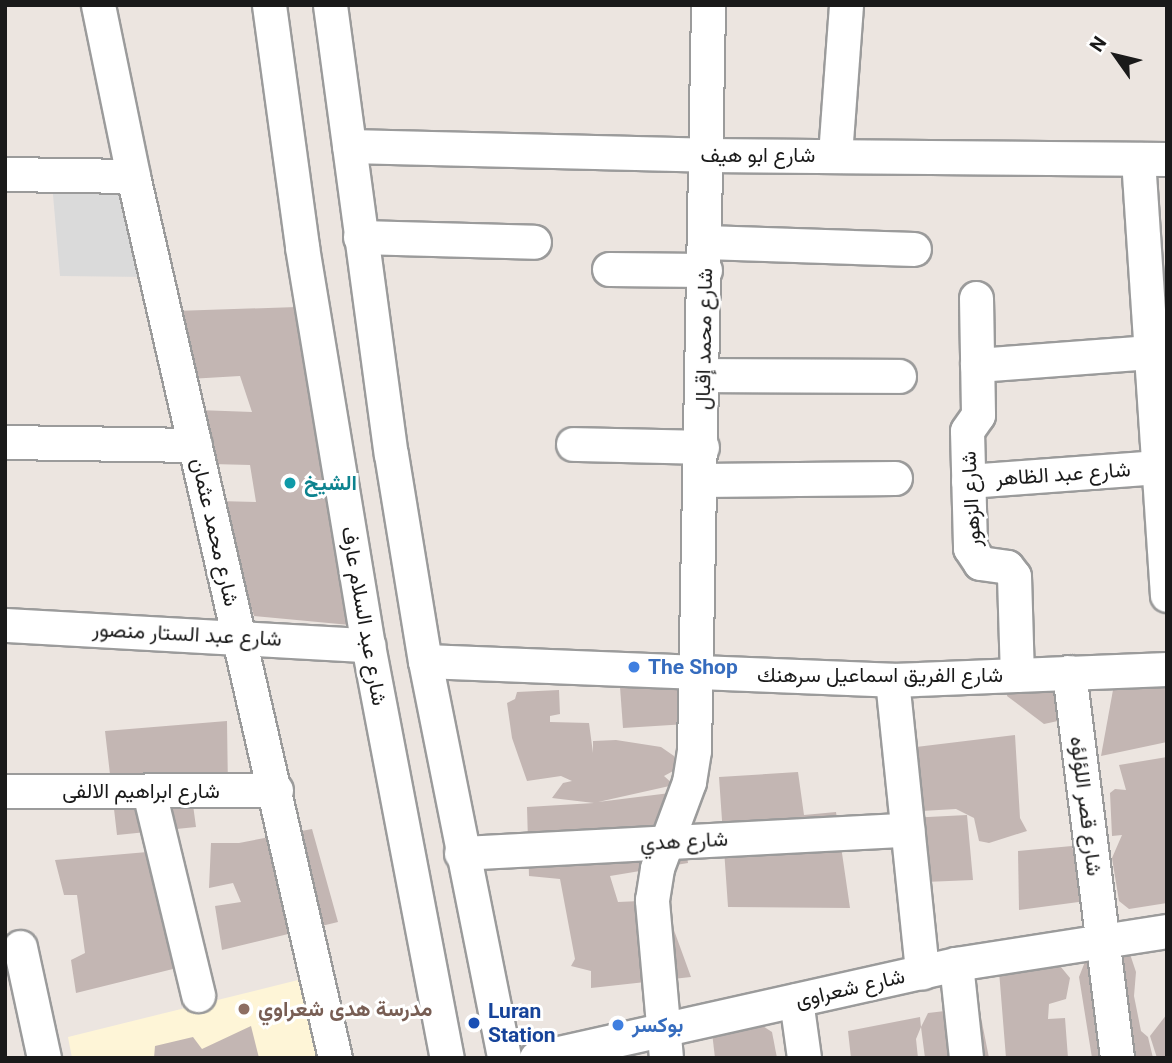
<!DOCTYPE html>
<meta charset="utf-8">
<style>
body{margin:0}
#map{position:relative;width:1172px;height:1063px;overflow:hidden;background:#ece5e0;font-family:Roboto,Vazirmatn,sans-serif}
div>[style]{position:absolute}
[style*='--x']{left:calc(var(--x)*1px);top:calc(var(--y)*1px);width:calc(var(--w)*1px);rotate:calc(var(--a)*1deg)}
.education>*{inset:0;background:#fef5d7}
.parking>*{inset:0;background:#dadada}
.building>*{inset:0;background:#c3b6b3}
.roads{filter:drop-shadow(2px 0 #9b9b9b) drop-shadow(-2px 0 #9b9b9b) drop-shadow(0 2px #9b9b9b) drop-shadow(0 -2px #9b9b9b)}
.minor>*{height:33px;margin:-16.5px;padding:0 16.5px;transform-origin:16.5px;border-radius:16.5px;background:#fff}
.dots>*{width:19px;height:19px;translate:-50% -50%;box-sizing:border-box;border:4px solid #fff;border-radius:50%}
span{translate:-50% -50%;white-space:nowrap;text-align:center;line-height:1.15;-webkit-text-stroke:6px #fff;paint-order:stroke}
.street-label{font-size:21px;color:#1a1a1a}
.culture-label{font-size:21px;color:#0d838f;font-weight:700}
.left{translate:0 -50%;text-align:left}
.shop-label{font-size:21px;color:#366cbe;font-weight:700}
.education-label{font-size:21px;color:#785e54;font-weight:700}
.transit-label{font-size:21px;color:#164399;font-weight:700}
.frame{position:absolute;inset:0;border:7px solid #1a1a1a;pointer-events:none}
.north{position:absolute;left:1081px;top:21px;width:70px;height:70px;-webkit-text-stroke:5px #fff;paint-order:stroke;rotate:304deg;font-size:19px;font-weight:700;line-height:28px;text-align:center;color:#1a1a1a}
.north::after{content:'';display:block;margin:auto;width:24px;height:32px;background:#1a1a1a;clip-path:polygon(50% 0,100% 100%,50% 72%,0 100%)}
</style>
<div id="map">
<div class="education">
<div style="clip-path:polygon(298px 980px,317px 1058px,72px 1058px,68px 1037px)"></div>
</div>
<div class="parking">
<div style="clip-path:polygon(52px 183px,122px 183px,145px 277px,60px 276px)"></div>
</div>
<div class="building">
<div style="clip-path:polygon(297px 307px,350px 625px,254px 616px,218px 501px,256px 502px,250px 465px,212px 464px,198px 410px,252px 412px,240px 376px,189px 379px,175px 311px)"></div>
<div style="clip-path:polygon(1012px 662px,1092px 669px,1090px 714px,1044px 724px,1007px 696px)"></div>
<div style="clip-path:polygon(1115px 679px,1167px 682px,1167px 742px,1101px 756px)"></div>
<div style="clip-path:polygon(660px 684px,690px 688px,687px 724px,623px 728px,620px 687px)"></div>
<div style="clip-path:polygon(559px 690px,560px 714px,550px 716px,550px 722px,589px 723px,593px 753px,593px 741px,616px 740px,661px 747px,674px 756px,675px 770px,664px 776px,674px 785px,598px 802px,670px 793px,678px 797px,688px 863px,610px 876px,618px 902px,663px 900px,691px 977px,591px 988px,591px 971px,571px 966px,575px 959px,560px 879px,529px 876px,527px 807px,594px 803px,552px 798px,563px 783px,572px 781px,561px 776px,527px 781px,512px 738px,507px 703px,515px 699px,517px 692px)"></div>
<div style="clip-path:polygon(227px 721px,228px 790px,191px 790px,196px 827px,117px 835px,105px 731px)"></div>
<div style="clip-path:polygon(1015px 735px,1020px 818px,1027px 831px,989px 843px,979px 841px,974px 818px,956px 809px,887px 813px,883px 751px)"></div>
<div style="clip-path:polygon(1167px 757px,1167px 903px,1129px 909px,1119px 901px,1112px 858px,1122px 835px,1112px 836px,1110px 793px,1115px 789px,1126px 790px,1119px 765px)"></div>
<div style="clip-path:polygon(798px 772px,804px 815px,836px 812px,850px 908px,728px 907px,719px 777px)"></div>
<div style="clip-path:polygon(967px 815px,973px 880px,901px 883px,889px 819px)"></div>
<div style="clip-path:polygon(312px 829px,338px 922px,222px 950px,215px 906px,241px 902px,233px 883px,209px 888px,211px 843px,239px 843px)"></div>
<div style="clip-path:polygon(1072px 846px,1086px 901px,1019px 910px,1018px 851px)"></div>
<div style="clip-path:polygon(159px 851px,177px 968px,76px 993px,71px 960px,85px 953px,77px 895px,64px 895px,55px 860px)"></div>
<div style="clip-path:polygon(1128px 948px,1136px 972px,1134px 996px,1141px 1031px,1148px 1037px,1153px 1058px,1092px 1058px,1079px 977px,1088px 954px)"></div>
<div style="clip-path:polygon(1056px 961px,1070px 978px,1066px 999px,1049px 1004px,1048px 1019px,1065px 1018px,1068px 1058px,1006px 1058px,999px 971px)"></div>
<div style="clip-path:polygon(979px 1007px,989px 1058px,925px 1058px,921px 1027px,916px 1039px,918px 1058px,851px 1058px,848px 1031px,920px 1017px,921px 1027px,928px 1013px)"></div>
<div style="clip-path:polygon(1167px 1014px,1167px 1058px,1157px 1058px,1150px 1036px)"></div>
<div style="clip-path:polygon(749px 1017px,772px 1032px,777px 1058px,715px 1058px,711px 1024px)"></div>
<div style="clip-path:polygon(251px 1026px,259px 1058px,154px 1058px,155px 1046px,193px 1037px,202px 1049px)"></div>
</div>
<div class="roads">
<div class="minor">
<div style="--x:98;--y:5;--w:175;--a:78.4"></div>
<div style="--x:133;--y:176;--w:905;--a:77.1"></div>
<div style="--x:269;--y:5;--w:244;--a:82.2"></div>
<div style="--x:302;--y:247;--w:403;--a:80.6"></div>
<div style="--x:368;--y:645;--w:420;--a:79.2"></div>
<div style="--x:330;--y:5;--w:453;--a:82.3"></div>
<div style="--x:391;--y:454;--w:210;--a:80.7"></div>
<div style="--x:425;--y:661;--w:405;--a:78.7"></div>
<div style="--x:349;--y:146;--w:358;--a:1.4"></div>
<div style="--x:707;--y:155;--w:460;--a:0.5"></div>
<div style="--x:835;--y:155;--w:150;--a:-85.8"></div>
<div style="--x:1138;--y:159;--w:437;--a:86.2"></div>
<div style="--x:5;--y:174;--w:128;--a:0.9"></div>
<div style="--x:360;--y:237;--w:174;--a:1.6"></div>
<div style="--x:705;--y:242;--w:209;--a:1.9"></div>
<div style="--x:609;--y:269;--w:96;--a:0.6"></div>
<div style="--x:976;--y:298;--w:117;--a:89"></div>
<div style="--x:978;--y:415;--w:19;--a:125"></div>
<div style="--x:967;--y:431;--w:117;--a:88.5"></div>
<div style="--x:970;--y:548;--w:18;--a:56"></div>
<div style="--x:980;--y:563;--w:27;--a:8"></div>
<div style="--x:1007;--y:567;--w:11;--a:52"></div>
<div style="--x:1014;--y:576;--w:99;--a:88.3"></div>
<div style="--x:977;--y:365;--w:174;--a:-4.3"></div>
<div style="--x:703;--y:375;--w:196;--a:0.3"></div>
<div style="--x:5;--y:442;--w:190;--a:0.9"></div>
<div style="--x:573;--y:444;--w:129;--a:1.3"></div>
<div style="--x:701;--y:480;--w:194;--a:-0.6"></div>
<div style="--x:968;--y:481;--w:191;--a:-4.2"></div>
<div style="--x:5;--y:625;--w:364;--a:3.2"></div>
<div style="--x:425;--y:661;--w:467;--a:2.3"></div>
<div style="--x:892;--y:680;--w:275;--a:-2.3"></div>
<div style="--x:1069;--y:672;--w:389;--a:82.9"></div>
<div style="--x:892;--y:680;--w:294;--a:84.1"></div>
<div style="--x:5;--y:791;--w:271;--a:-0.2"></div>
<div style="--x:149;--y:792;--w:209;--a:76.4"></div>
<div style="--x:461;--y:853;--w:447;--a:-3"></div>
<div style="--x:20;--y:947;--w:114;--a:77.8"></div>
<div style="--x:956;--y:964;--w:95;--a:83.9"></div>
<div style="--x:796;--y:1000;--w:59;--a:82.1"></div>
<div style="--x:536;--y:1058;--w:430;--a:-12.6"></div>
<div style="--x:956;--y:964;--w:214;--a:-8.9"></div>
<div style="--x:666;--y:1058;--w:159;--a:-95.1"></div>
<div style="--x:652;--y:900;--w:32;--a:-81"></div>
<div style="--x:657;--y:868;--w:92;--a:-69.6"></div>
<div style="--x:689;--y:782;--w:32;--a:-81"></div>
<div style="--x:694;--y:750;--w:745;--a:-88.92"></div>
</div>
</div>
<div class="dots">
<div style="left:290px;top:483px;background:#0f9aa8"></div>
<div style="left:634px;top:667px;background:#3f7fe0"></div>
<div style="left:244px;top:1009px;background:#8d6e63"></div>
<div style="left:474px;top:1023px;background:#1a4fb4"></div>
<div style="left:618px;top:1025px;background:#3f7fe0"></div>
</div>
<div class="street-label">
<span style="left:758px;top:155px">شارع ابو هيف</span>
<span style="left:704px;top:339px;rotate:-89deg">شارع محمد إقبال</span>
<span style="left:1063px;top:474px;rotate:-4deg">شارع عبد الظاهر</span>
<span style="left:971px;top:499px;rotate:-93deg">شارع الزهور</span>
<span style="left:215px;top:532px;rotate:77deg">شارع محمد عثمان</span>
<span style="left:364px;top:616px;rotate:80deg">شارع عبد السلام عارف</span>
<span style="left:187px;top:634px;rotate:3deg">شارع عبد الستار منصور</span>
<span style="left:880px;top:675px">شارع الفريق اسماعيل سرهنك</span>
<span style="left:141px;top:791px">شارع ابراهيم الالفى</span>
<span style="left:1086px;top:806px;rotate:83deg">شارع قصر اللؤلؤه</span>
<span style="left:684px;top:841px;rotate:-3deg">شارع هدي</span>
<span style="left:850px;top:988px;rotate:-13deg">شارع شعراوى</span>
</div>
<div class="culture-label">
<span class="left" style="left:304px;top:483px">الشيخ</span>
</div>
<div class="shop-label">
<span class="left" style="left:648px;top:667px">The Shop</span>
<span class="left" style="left:632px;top:1025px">بوكسر</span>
</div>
<div class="education-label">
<span class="left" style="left:258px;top:1009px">مدرسة هدى شعراوي</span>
</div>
<div class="transit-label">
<span class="left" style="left:488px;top:1023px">Luran<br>Station</span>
</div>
<div class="frame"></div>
<div class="north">N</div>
</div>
